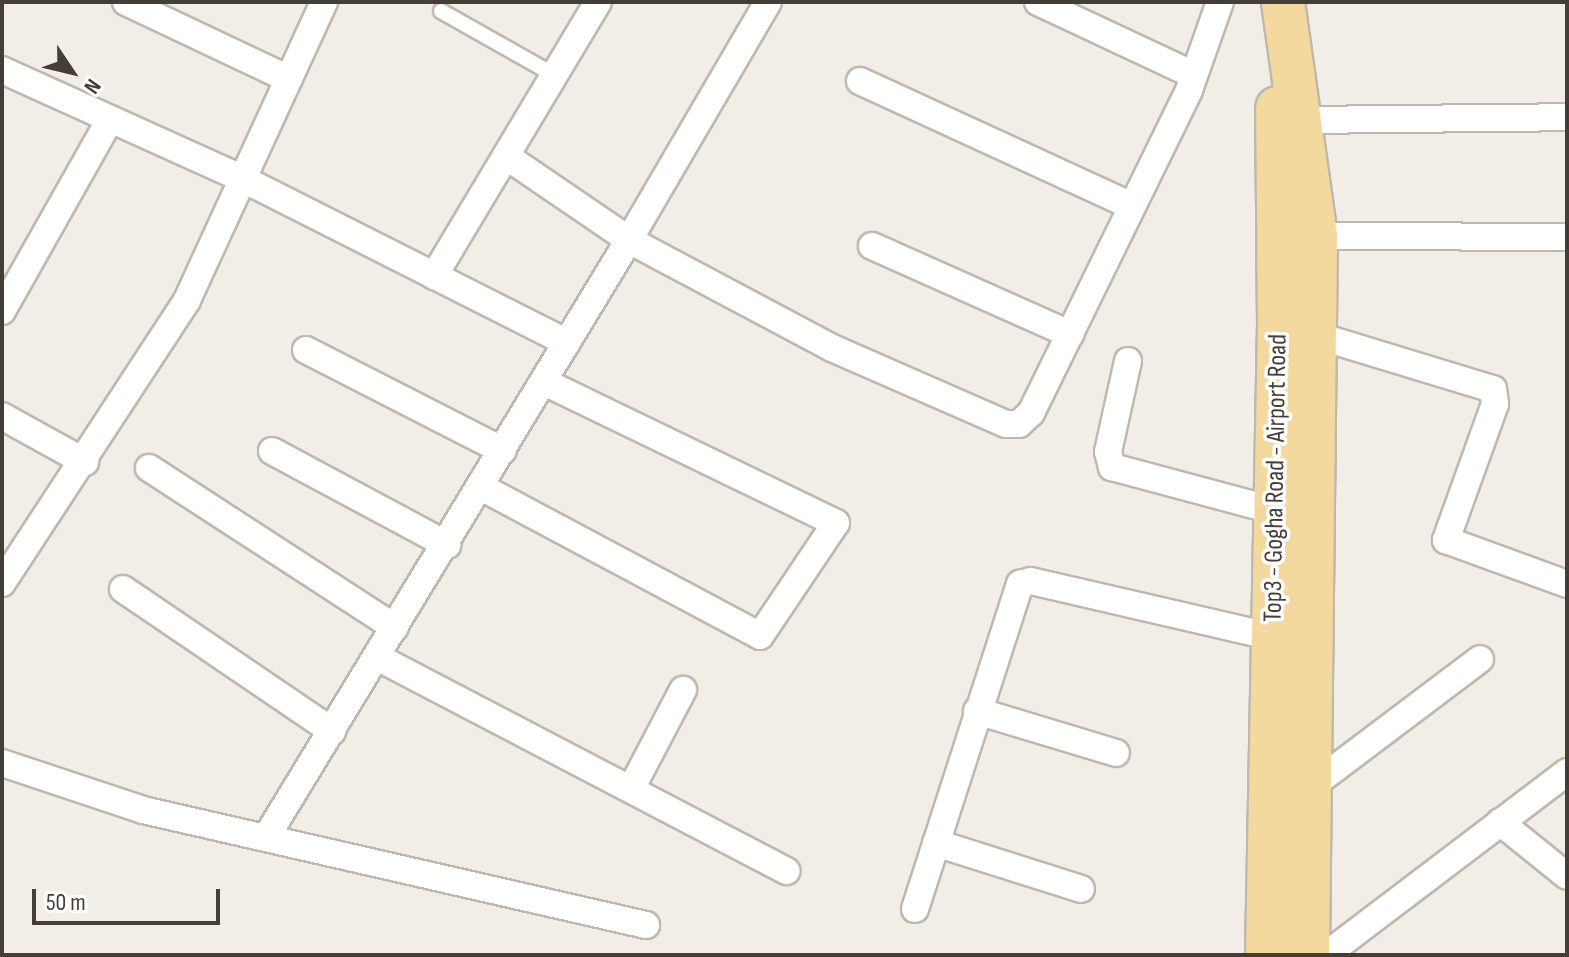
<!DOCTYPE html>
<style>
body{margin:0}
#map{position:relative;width:1569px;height:957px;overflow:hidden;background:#f2eee7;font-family:"Sofia Sans Condensed",sans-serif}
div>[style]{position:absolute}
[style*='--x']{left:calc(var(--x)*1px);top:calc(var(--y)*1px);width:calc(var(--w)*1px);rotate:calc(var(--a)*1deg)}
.roads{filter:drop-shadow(2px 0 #bfb8ad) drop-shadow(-2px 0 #bfb8ad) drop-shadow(0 2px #bfb8ad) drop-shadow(0 -2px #bfb8ad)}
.service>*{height:14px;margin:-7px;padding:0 7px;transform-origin:7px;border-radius:7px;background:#fff}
.minor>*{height:26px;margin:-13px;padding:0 13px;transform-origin:13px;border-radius:13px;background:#fff}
.primary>*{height:42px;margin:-21px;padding:0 21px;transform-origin:21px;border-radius:21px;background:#f4d99e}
span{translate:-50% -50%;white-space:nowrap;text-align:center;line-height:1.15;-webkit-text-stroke:7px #fff;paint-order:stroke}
.street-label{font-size:26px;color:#443e37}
.frame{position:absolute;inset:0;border:4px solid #443e37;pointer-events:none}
.north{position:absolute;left:32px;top:32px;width:80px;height:80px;-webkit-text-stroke:6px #fff;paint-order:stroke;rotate:125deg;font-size:22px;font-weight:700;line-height:32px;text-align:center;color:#443e37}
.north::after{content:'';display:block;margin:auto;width:28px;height:36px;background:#443e37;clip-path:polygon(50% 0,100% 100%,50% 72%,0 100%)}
.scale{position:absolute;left:32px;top:889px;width:188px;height:36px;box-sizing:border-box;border:4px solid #443e37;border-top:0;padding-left:10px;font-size:24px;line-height:28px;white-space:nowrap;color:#443e37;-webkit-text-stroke:6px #fff;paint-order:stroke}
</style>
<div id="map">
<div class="roads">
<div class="service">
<div style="--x:441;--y:11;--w:130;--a:29.5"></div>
</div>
<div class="minor">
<div style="--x:126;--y:2;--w:180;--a:25.3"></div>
<div style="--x:768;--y:2;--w:276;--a:120.3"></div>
<div style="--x:629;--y:240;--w:230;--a:28"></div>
<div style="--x:832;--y:348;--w:190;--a:23.6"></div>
<div style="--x:1006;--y:424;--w:13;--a:0"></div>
<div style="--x:1019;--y:424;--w:16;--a:-43"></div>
<div style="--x:1031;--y:413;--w:360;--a:-63.9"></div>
<div style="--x:1189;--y:90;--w:93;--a:-70.6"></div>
<div style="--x:1038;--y:2;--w:172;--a:25.1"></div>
<div style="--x:2;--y:70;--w:265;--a:24.3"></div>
<div style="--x:243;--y:179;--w:363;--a:26.8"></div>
<div style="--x:860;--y:81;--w:299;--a:24.7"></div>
<div style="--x:1301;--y:120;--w:266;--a:-0.6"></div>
<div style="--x:1316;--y:236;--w:251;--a:0.2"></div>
<div style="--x:872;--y:246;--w:217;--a:24"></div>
<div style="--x:434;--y:276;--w:319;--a:-59.1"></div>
<div style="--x:2;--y:311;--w:220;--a:-60.6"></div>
<div style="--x:1315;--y:335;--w:186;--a:16.9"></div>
<div style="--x:1493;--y:389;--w:15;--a:82"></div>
<div style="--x:1495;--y:404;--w:145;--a:109.8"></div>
<div style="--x:1446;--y:540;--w:129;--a:20"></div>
<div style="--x:306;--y:350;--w:221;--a:27.1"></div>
<div style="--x:1128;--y:361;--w:93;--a:102.4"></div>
<div style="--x:1108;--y:452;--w:16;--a:75"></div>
<div style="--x:1112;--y:467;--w:170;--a:15"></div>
<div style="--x:2;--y:416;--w:95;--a:29"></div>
<div style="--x:272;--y:451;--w:199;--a:28.2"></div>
<div style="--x:149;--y:468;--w:293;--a:33"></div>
<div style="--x:481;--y:487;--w:316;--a:28.1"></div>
<div style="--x:760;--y:636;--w:136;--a:-56.1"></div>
<div style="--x:836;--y:523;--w:324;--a:-154.2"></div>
<div style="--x:2;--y:583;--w:338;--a:-56.8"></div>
<div style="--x:187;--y:300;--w:328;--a:-65.3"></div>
<div style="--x:123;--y:589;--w:253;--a:34.2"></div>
<div style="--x:377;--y:657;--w:462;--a:27.6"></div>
<div style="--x:977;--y:711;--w:145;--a:16.8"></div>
<div style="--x:2;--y:763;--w:149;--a:18.4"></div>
<div style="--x:143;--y:810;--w:516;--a:12.88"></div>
<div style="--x:1309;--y:788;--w:214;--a:-37"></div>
<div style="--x:631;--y:789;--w:112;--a:-62.3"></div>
<div style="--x:1500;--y:822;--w:86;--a:38.9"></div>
<div style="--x:267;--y:836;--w:697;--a:-58.73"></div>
<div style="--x:629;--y:240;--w:149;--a:-145.7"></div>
<div style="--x:936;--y:843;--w:152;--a:17.6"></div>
<div style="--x:915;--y:909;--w:342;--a:-72.1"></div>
<div style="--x:1020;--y:584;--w:11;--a:-15"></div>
<div style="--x:1031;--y:581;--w:248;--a:13"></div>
<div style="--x:1326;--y:955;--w:303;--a:-37.2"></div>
</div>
<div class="primary">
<div style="--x:1283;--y:2;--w:236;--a:82"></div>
<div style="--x:1316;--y:236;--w:719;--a:90.64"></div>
<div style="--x:1267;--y:955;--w:632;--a:-88.91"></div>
<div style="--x:1279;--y:323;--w:215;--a:-90.5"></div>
</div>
</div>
<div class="street-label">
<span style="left:1276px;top:478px;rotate:-89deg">Top3 - Gogha Road - Airport Road</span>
</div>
<div class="frame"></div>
<div class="north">N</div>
<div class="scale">50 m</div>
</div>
